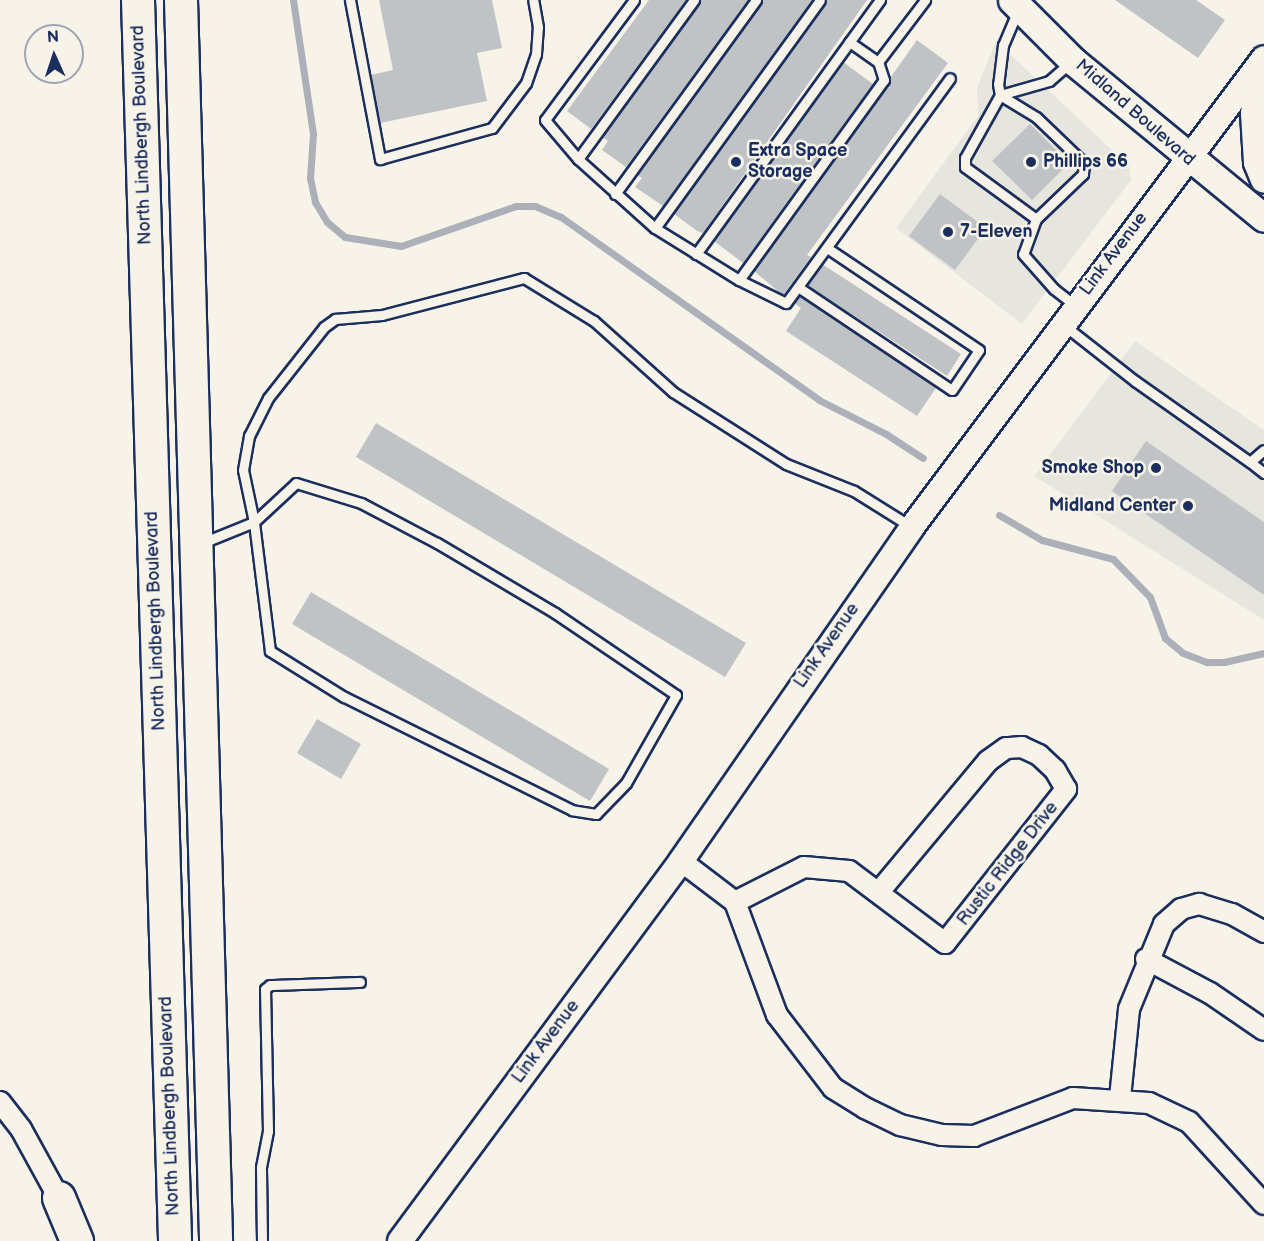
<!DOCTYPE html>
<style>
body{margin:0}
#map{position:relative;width:1264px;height:1241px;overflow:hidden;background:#f7f3e8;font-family:"Balsamiq Sans",sans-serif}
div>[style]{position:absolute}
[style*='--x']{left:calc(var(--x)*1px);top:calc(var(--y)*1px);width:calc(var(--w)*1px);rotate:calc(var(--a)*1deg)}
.built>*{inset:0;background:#e6e5de}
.stream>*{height:7px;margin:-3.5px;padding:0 3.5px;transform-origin:3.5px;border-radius:3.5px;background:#acb0b9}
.building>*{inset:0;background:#c0c3c5}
.roads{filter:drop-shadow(2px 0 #1b2f5e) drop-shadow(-2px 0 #1b2f5e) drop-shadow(0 2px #1b2f5e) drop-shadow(0 -2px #1b2f5e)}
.service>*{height:9px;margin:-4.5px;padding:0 4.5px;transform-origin:4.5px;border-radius:4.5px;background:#f7f3e8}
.minor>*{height:20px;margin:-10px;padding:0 10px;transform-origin:10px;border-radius:10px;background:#f7f3e8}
.tertiary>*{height:24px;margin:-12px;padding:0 12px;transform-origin:12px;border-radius:12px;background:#f7f3e8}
.secondary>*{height:27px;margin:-13.5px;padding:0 13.5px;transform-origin:13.5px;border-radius:13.5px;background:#f7f3e8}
.trunk>*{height:32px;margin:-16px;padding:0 16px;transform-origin:16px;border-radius:16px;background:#f7f3e8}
.dots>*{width:16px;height:16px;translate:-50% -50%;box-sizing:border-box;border:3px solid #f7f3e8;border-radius:50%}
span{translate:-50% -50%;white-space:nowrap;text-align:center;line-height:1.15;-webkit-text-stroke:5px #f7f3e8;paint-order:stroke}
.street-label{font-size:18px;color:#1b2f5e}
.poi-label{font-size:18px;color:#1b2f5e;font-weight:700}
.left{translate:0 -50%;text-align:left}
.right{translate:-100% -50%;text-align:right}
.north{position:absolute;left:24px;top:24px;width:60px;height:60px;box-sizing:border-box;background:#f7f3e8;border:2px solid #9fa5b1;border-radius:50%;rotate:357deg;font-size:16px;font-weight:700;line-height:24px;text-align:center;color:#1b2f5e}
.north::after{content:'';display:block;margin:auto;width:21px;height:27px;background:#1b2f5e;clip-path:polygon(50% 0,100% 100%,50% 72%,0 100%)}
</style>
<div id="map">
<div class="built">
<div style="clip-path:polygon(996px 41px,1129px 166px,1131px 180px,1022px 324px,896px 228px,978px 116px,977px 88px)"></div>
<div style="clip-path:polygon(1135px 341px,1264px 430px,1264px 620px,1034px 476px)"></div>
</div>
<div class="stream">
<div style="--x:293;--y:0;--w:135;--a:81.5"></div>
<div style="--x:313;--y:134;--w:44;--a:93.9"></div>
<div style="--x:310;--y:178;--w:25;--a:78"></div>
<div style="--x:315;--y:202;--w:23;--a:59"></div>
<div style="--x:327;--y:222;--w:23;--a:40"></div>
<div style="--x:345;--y:237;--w:57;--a:9.1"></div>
<div style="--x:401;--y:246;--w:122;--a:-19.2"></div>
<div style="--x:516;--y:206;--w:19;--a:0"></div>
<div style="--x:535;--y:206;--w:28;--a:23"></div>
<div style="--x:561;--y:217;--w:316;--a:35.3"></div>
<div style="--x:819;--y:400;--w:75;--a:26.9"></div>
<div style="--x:886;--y:434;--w:44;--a:33"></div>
<div style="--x:999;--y:515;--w:50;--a:30.2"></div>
<div style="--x:1042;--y:540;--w:73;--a:15"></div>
<div style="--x:1113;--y:559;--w:53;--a:45.8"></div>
<div style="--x:1150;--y:597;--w:44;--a:69.9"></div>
<div style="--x:1165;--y:638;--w:23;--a:40"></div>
<div style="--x:1183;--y:653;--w:26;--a:21"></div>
<div style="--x:1207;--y:662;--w:17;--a:0"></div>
<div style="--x:1224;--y:662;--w:41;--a:-12.7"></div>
</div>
<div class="building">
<div style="clip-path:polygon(379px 0,492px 0,502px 48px,477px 53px,487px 101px,380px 123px,371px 75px,393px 70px)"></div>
<div style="clip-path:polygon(649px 0,686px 0,591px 129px,567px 111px)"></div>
<div style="clip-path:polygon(701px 0,748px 0,626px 167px,602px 150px,608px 141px,602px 137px)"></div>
<div style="clip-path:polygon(763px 0,812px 0,663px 206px,635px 187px,642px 178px,637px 175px)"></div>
<div style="clip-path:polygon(827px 0,867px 0,703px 233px,697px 231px,674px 214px)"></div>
<div style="clip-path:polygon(1115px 0,1196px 0,1225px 20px,1198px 58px)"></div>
<div style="clip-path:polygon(917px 40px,948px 63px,807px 255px,811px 257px,784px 294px,780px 293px,754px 271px)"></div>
<div style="clip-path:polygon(843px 62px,873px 84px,743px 263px,714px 241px)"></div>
<div style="clip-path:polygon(1030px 124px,1069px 163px,1032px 200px,992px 161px)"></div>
<div style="clip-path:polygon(940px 194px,986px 228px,955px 270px,909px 236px)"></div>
<div style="clip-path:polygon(822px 264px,961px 354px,947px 376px,807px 285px)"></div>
<div style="clip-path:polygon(799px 296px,936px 388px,917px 416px,786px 331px,801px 308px,794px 303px)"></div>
<div style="clip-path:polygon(376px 423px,746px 643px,725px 677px,356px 457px)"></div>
<div style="clip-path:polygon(1146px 441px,1264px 522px,1264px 595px,1112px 491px)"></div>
<div style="clip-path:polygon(311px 592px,609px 769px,590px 801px,292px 624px)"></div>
<div style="clip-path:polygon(317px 719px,361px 744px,341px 779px,297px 753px)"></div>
</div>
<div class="roads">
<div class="service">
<div style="--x:350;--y:0;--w:162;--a:79.3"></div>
<div style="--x:380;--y:159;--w:116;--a:-15.5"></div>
<div style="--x:492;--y:128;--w:56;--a:-52.9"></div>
<div style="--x:526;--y:83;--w:31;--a:-71"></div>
<div style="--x:536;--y:54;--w:27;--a:-86"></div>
<div style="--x:538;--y:27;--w:27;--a:-100"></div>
<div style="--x:634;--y:0;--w:149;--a:126.6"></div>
<div style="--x:545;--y:120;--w:51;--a:49.8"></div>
<div style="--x:578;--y:159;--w:103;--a:41.9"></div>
<div style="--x:655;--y:228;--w:99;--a:31.8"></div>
<div style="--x:739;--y:280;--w:52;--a:26.1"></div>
<div style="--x:786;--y:303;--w:278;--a:-53.9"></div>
<div style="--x:1018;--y:10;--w:38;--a:113"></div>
<div style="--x:1003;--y:45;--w:39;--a:97"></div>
<div style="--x:998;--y:84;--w:11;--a:80"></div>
<div style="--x:1000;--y:95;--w:51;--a:-15.9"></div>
<div style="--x:1049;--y:81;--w:29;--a:-41"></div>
<div style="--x:878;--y:62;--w:78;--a:-52.8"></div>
<div style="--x:578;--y:159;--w:197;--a:-53.9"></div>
<div style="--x:615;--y:194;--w:240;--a:-54"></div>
<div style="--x:1036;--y:219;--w:65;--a:-43.8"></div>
<div style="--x:1083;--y:174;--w:11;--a:-85"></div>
<div style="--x:1084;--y:163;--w:66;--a:-136.2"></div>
<div style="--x:1036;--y:117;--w:42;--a:-148.6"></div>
<div style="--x:1000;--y:95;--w:72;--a:119.1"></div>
<div style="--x:965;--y:158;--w:9;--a:90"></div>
<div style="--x:965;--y:167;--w:88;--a:36.2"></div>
<div style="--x:1036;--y:219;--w:37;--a:110"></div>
<div style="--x:1023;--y:254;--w:47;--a:48.5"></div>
<div style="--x:1054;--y:289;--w:28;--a:38"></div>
<div style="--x:655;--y:228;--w:281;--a:-54.1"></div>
<div style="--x:696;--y:254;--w:314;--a:-54.1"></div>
<div style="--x:739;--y:280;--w:247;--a:-54.1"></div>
<div style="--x:884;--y:80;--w:19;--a:-108"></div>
<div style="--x:878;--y:62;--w:35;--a:-145"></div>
<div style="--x:798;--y:287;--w:185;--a:33.8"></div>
<div style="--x:952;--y:390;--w:48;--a:-56"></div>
<div style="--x:979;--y:350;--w:183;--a:-146.1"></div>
<div style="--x:1065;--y:326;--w:89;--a:38.2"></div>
<div style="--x:1135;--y:381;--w:141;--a:35.2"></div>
<div style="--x:1250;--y:462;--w:18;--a:-41"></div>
<div style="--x:1250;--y:462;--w:18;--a:38"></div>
<div style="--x:202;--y:543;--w:56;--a:-22"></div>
<div style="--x:254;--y:522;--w:57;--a:-42.9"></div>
<div style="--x:296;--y:483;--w:68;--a:17.1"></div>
<div style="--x:361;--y:503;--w:86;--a:27.8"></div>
<div style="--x:437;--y:543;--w:137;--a:30.7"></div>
<div style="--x:555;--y:613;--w:146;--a:34.1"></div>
<div style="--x:676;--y:695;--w:101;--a:119.6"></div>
<div style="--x:626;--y:783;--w:43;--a:134.1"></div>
<div style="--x:596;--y:814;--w:24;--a:-171"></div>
<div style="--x:572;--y:810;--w:254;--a:-153.6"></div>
<div style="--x:344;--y:697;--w:87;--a:-148.1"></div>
<div style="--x:270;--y:651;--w:130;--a:-97.1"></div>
<div style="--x:254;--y:522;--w:53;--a:-101.9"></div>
<div style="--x:243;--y:470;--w:35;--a:-80"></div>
<div style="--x:249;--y:436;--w:42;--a:-63.4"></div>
<div style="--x:268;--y:398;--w:90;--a:-51.7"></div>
<div style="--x:324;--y:327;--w:14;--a:-36"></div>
<div style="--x:335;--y:319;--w:47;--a:-4.9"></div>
<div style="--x:382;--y:315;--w:147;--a:-14.6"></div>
<div style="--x:524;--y:278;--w:82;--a:31.6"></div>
<div style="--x:594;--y:321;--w:106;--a:41.9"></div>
<div style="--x:673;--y:392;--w:134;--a:32.5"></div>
<div style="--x:786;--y:464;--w:73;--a:21.7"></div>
<div style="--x:854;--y:491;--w:66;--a:32"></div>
<div style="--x:262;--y:1241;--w:74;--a:-90.8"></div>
<div style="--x:261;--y:1167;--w:37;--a:-79"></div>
<div style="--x:268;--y:1131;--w:142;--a:-91.2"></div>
<div style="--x:265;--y:989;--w:6;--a:-39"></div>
<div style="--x:270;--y:985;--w:90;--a:-1.9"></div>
</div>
<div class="minor">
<div style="--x:681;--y:861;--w:68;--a:37.2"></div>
<div style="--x:735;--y:902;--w:121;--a:69.6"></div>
<div style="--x:777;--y:1015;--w:92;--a:52.5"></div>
<div style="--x:833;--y:1088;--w:38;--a:32"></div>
<div style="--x:865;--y:1108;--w:39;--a:26"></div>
<div style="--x:900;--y:1125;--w:43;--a:13.4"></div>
<div style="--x:942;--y:1135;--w:32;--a:2"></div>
<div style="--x:974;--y:1136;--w:106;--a:-21"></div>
<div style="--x:1073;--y:1098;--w:76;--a:3.8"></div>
<div style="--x:1149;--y:1103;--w:44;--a:25.4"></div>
<div style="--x:1189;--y:1122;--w:111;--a:47.6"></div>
<div style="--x:735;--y:902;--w:77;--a:-26.9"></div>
<div style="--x:804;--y:867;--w:45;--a:5.1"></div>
<div style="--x:849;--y:871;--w:120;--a:36.9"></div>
<div style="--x:945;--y:943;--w:196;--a:-51.8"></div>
<div style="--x:1066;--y:789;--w:22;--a:-120"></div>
<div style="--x:1055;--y:770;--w:22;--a:-137"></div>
<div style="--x:1039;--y:755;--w:19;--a:-155"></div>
<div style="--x:1022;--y:747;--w:16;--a:176"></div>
<div style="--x:1006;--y:748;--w:22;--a:144"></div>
<div style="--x:988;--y:761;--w:170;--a:129.8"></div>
<div style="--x:1146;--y:959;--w:72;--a:28"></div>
<div style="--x:1210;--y:993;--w:65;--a:34.4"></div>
<div style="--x:1120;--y:1098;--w:89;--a:-84.2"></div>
<div style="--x:1129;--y:1009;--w:92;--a:-67.6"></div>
<div style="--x:1164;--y:924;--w:23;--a:-41"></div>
<div style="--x:1181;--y:909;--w:19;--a:-16"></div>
<div style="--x:1199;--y:904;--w:34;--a:17"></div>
<div style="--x:1232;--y:914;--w:37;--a:29"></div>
<div style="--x:0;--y:1102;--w:34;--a:52"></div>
<div style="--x:21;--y:1129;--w:79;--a:61.2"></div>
</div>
<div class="tertiary">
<div style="--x:400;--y:1241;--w:473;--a:-53.5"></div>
<div style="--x:681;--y:861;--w:406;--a:-55.3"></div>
<div style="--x:912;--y:527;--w:586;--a:-53.11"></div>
</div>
<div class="secondary">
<div style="--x:1012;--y:0;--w:86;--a:45"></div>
<div style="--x:1073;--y:61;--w:247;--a:39.4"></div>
<div style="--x:1264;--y:74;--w:40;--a:104.4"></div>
<div style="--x:1254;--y:113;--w:49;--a:86.5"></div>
<div style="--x:1257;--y:162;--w:18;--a:68"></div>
</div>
<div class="trunk">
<div style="--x:138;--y:0;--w:1242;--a:88.29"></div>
<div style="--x:181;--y:0;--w:1241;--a:88.38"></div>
<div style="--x:59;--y:1198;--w:47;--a:67.3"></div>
</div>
</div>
<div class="dots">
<div style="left:736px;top:162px;background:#1b2f5e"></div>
<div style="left:1031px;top:162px;background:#1b2f5e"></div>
<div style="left:948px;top:232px;background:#1b2f5e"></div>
<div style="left:1156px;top:468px;background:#1b2f5e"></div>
<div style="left:1188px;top:506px;background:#1b2f5e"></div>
</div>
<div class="street-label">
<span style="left:1135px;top:113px;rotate:41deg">Midland Boulevard</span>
<span style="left:142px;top:135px;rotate:-92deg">North Lindbergh Boulevard</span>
<span style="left:1114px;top:254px;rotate:-53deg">Link Avenue</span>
<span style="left:156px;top:621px;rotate:-92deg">North Lindbergh Boulevard</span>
<span style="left:827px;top:646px;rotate:-55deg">Link Avenue</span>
<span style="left:1008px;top:864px;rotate:-52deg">Rustic Ridge Drive</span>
<span style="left:546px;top:1042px;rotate:-53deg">Link Avenue</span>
<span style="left:170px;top:1106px;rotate:-92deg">North Lindbergh Boulevard</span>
</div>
<div class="poi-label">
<span class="left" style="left:748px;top:162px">Extra Space<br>Storage</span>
<span class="left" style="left:1043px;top:162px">Phillips 66</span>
<span class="left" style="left:960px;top:232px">7-Eleven</span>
<span class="right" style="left:1144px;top:468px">Smoke Shop</span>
<span class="right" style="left:1176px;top:506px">Midland Center</span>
</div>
<div class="north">N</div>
</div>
